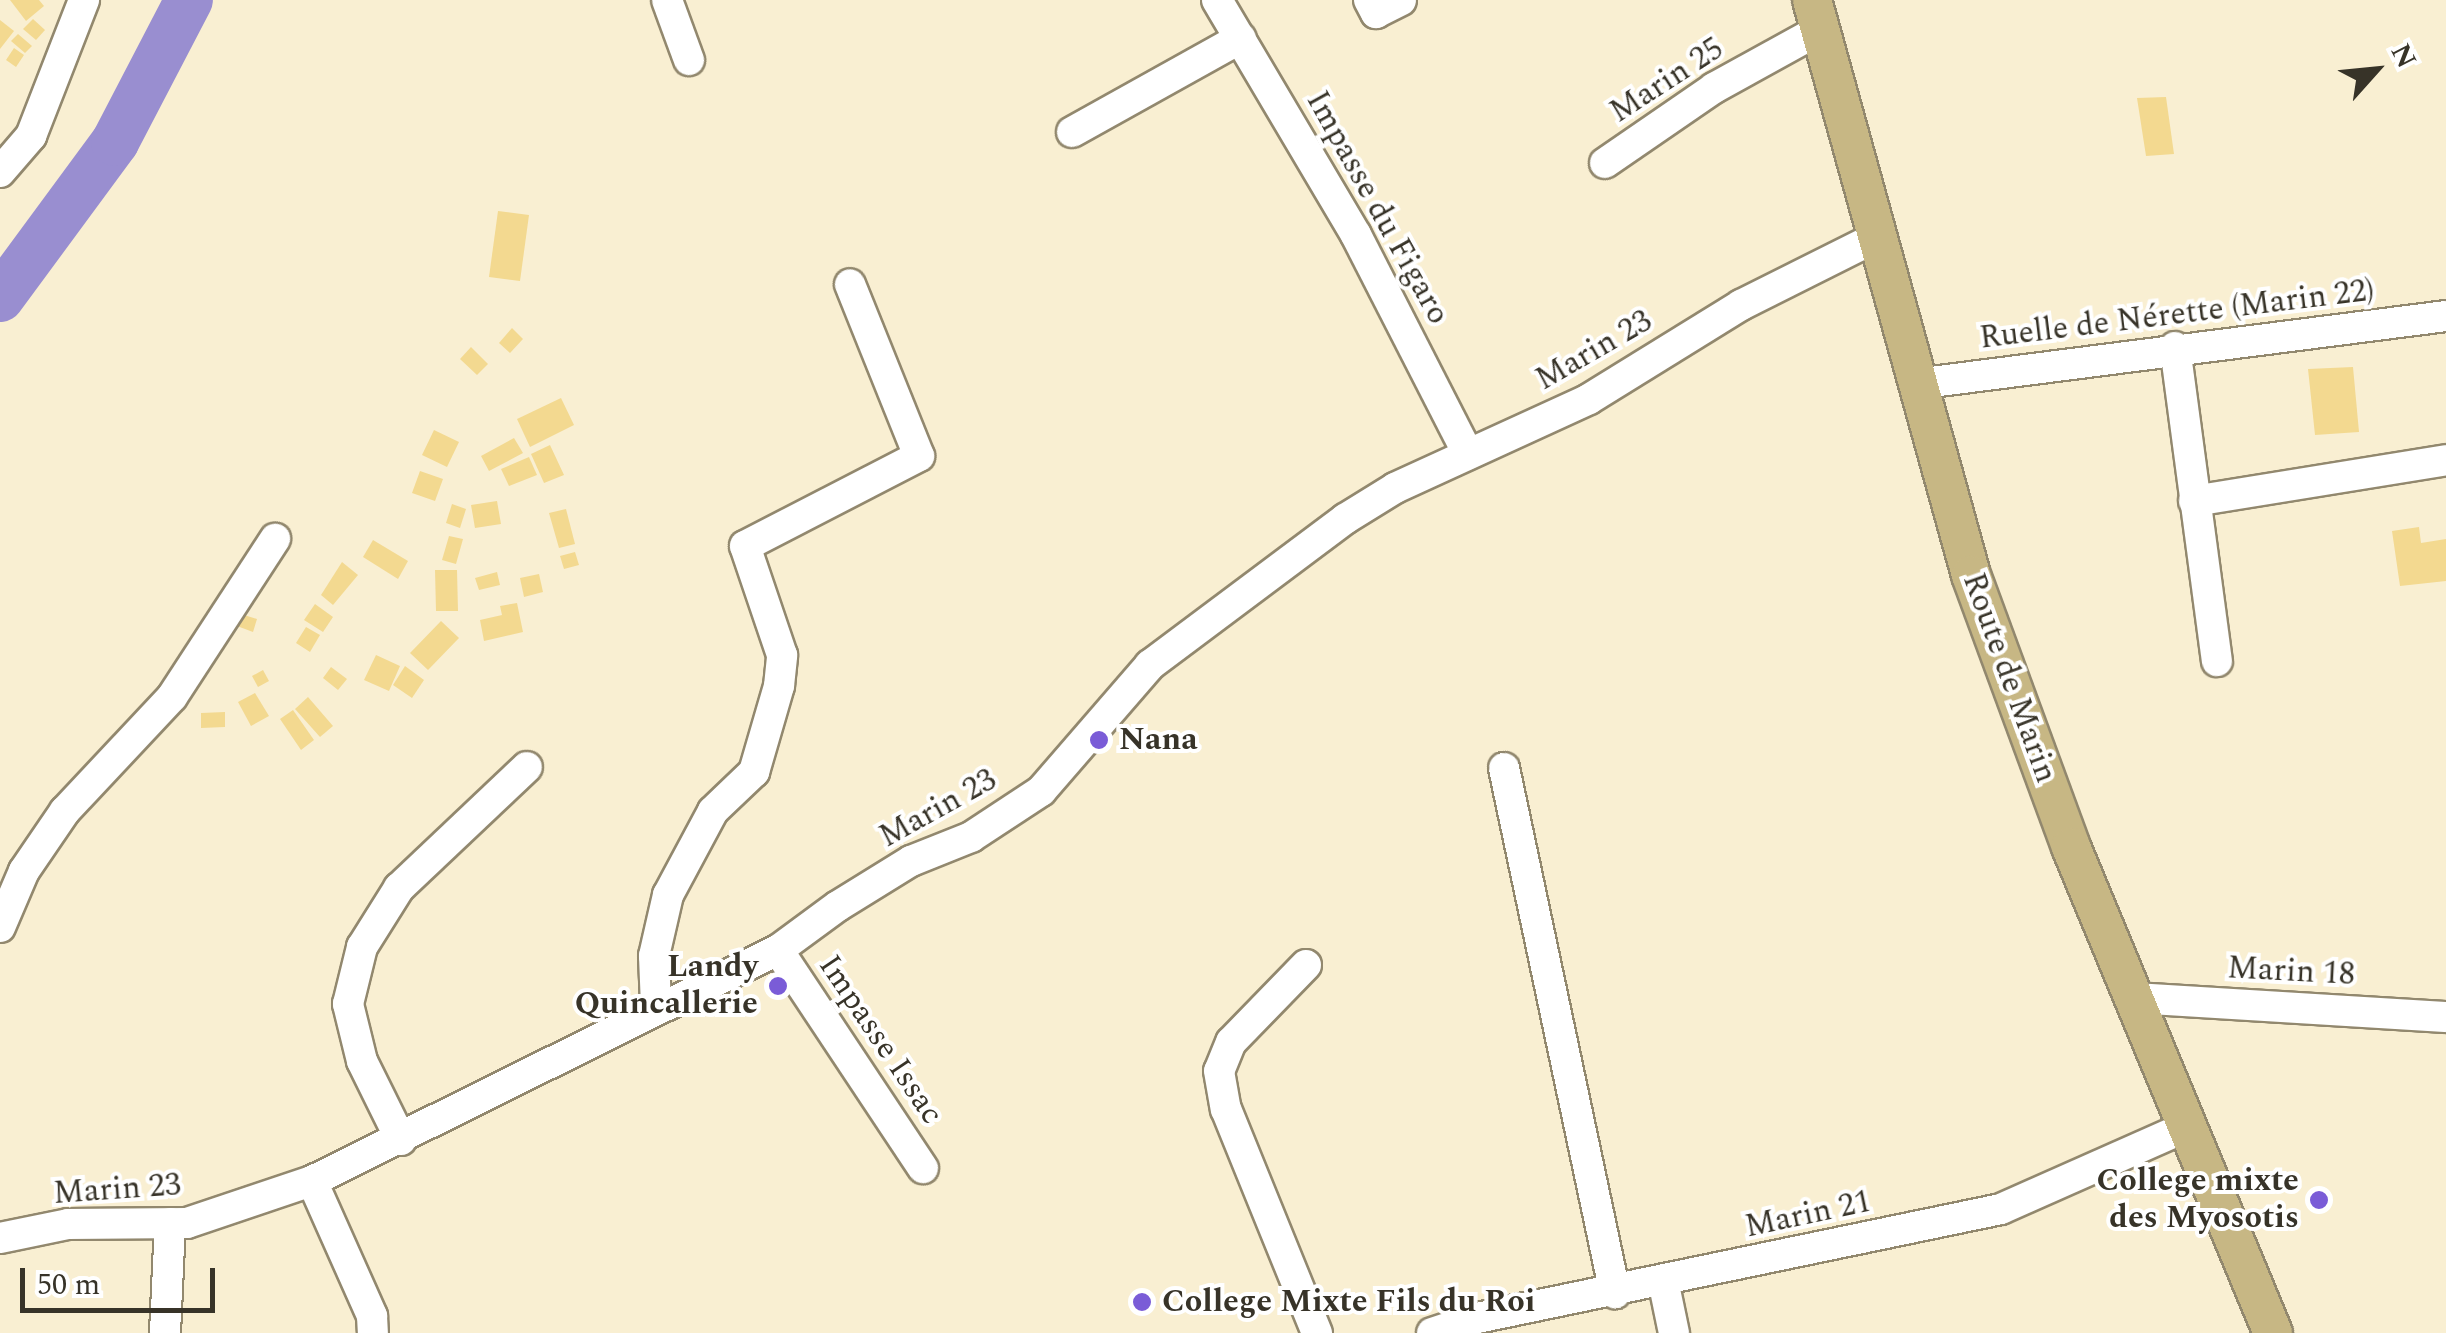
<!DOCTYPE html>
<meta charset="utf-8">
<style>
body{margin:0}
#map{position:relative;width:2446px;height:1333px;overflow:hidden;background:#f9efd2;font-family:Spectral,serif}
div>[style]{position:absolute}
[style*='--x']{left:calc(var(--x)*1px);top:calc(var(--y)*1px);width:calc(var(--w)*1px);rotate:calc(var(--a)*1deg)}
.river>*{height:48px;margin:-24px;padding:0 24px;transform-origin:24px;border-radius:24px;background:#998ed0}
.building>*{inset:0;background:#f3d990}
.roads{filter:drop-shadow(2px 0 #92886e) drop-shadow(-2px 0 #92886e) drop-shadow(0 2px #92886e) drop-shadow(0 -2px #92886e)}
.minor>*{height:30px;margin:-15px;padding:0 15px;transform-origin:15px;border-radius:15px;background:#fff}
.major>*{height:38px;margin:-19px;padding:0 19px;transform-origin:19px;border-radius:19px;background:#c7b784}
.dots>*{width:28px;height:28px;translate:-50% -50%;box-sizing:border-box;border:5px solid #fff;border-radius:50%}
span{translate:-50% -50%;white-space:nowrap;text-align:center;line-height:1.15;-webkit-text-stroke:8px #fff;paint-order:stroke}
.street-label{font-size:32px;color:#373328}
.poi-label{font-size:32px;color:#373328;font-weight:700}
.left{translate:0 -50%;text-align:left}
.right{translate:-100% -50%;text-align:right}
.north{position:absolute;left:2326px;top:20px;width:100px;height:100px;-webkit-text-stroke:8px #fff;paint-order:stroke;rotate:63deg;font-size:28px;font-weight:700;line-height:40px;text-align:center;color:#373328}
.north::after{content:'';display:block;margin:auto;width:35px;height:45px;background:#373328;clip-path:polygon(50% 0,100% 100%,50% 72%,0 100%)}
.scale{position:absolute;left:20px;top:1268px;width:195px;height:45px;box-sizing:border-box;border:5px solid #373328;border-top:0;padding-left:12px;font-size:30px;line-height:35px;white-space:nowrap;color:#373328;-webkit-text-stroke:8px #fff;paint-order:stroke}
</style>
<div id="map">
<div class="river">
<div style="--x:0;--y:298;--w:194;--a:-53.6"></div>
<div style="--x:115;--y:142;--w:160;--a:-62.5"></div>
</div>
<div class="building">
<div style="clip-path:polygon(10px 0,39px 0,44px 6px,26px 21px)"></div>
<div style="clip-path:polygon(33px 19px,45px 30px,36px 40px,23px 29px)"></div>
<div style="clip-path:polygon(0 20px,14px 31px,0 49px)"></div>
<div style="clip-path:polygon(18px 34px,32px 46px,25px 53px,11px 41px)"></div>
<div style="clip-path:polygon(14px 48px,24px 55px,16px 67px,6px 60px)"></div>
<div style="clip-path:polygon(2166px 97px,2174px 154px,2146px 156px,2137px 98px)"></div>
<div style="clip-path:polygon(498px 211px,529px 215px,520px 281px,489px 277px)"></div>
<div style="clip-path:polygon(512px 328px,523px 339px,510px 353px,499px 343px)"></div>
<div style="clip-path:polygon(471px 347px,488px 364px,477px 375px,460px 359px)"></div>
<div style="clip-path:polygon(2353px 367px,2359px 432px,2315px 435px,2308px 369px)"></div>
<div style="clip-path:polygon(561px 398px,574px 425px,530px 447px,517px 419px)"></div>
<div style="clip-path:polygon(434px 430px,459px 442px,447px 467px,422px 455px)"></div>
<div style="clip-path:polygon(514px 438px,523px 453px,489px 471px,481px 456px)"></div>
<div style="clip-path:polygon(550px 445px,564px 475px,544px 483px,531px 454px)"></div>
<div style="clip-path:polygon(529px 457px,537px 475px,509px 486px,501px 469px)"></div>
<div style="clip-path:polygon(420px 471px,443px 479px,435px 501px,412px 493px)"></div>
<div style="clip-path:polygon(497px 501px,501px 524px,475px 528px,471px 505px)"></div>
<div style="clip-path:polygon(452px 504px,466px 509px,460px 528px,446px 523px)"></div>
<div style="clip-path:polygon(566px 509px,575px 544px,559px 548px,549px 513px)"></div>
<div style="clip-path:polygon(2419px 527px,2421px 543px,2446px 539px,2446px 581px,2400px 586px,2392px 531px)"></div>
<div style="clip-path:polygon(449px 536px,463px 539px,456px 564px,442px 560px)"></div>
<div style="clip-path:polygon(373px 540px,408px 561px,398px 579px,363px 557px)"></div>
<div style="clip-path:polygon(575px 552px,579px 565px,564px 569px,560px 556px)"></div>
<div style="clip-path:polygon(342px 562px,358px 575px,333px 605px,321px 595px)"></div>
<div style="clip-path:polygon(435px 570px,457px 570px,458px 611px,436px 611px)"></div>
<div style="clip-path:polygon(497px 572px,500px 585px,479px 590px,475px 578px)"></div>
<div style="clip-path:polygon(539px 574px,543px 592px,524px 597px,520px 578px)"></div>
<div style="clip-path:polygon(517px 603px,523px 632px,484px 641px,480px 620px,502px 615px,500px 606px)"></div>
<div style="clip-path:polygon(315px 604px,333px 617px,323px 632px,304px 620px)"></div>
<div style="clip-path:polygon(241px 614px,257px 619px,253px 632px,237px 626px)"></div>
<div style="clip-path:polygon(441px 621px,459px 638px,428px 670px,410px 653px)"></div>
<div style="clip-path:polygon(306px 627px,320px 635px,310px 652px,296px 643px)"></div>
<div style="clip-path:polygon(376px 655px,400px 666px,389px 691px,364px 680px)"></div>
<div style="clip-path:polygon(405px 666px,424px 680px,412px 698px,393px 685px)"></div>
<div style="clip-path:polygon(331px 667px,347px 679px,338px 690px,323px 678px)"></div>
<div style="clip-path:polygon(263px 670px,269px 681px,258px 687px,252px 676px)"></div>
<div style="clip-path:polygon(255px 693px,269px 716px,251px 726px,238px 702px)"></div>
<div style="clip-path:polygon(308px 697px,333px 726px,320px 737px,295px 709px)"></div>
<div style="clip-path:polygon(293px 710px,314px 740px,301px 750px,280px 719px)"></div>
<div style="clip-path:polygon(225px 712px,225px 727px,201px 728px,201px 713px)"></div>
</div>
<div class="roads">
<div class="minor">
<div style="--x:667;--y:0;--w:64;--a:69.9"></div>
<div style="--x:1217;--y:0;--w:273;--a:59.4"></div>
<div style="--x:1356;--y:235;--w:246;--a:62.9"></div>
<div style="--x:1369;--y:0;--w:15;--a:62"></div>
<div style="--x:1376;--y:13;--w:28;--a:-27"></div>
<div style="--x:1072;--y:132;--w:193;--a:-29.1"></div>
<div style="--x:1605;--y:163;--w:132;--a:-34.5"></div>
<div style="--x:1714;--y:88;--w:122;--a:-28.9"></div>
<div style="--x:0;--y:172;--w:48;--a:-49.3"></div>
<div style="--x:31;--y:136;--w:146;--a:-68.7"></div>
<div style="--x:2175;--y:347;--w:317;--a:82.4"></div>
<div style="--x:1916;--y:384;--w:534;--a:-7.31"></div>
<div style="--x:2194;--y:501;--w:255;--a:-9.2"></div>
<div style="--x:1504;--y:768;--w:537;--a:78.06"></div>
<div style="--x:0;--y:927;--w:61;--a:-66.8"></div>
<div style="--x:24;--y:871;--w:73;--a:-55.7"></div>
<div style="--x:65;--y:811;--w:156;--a:-46.8"></div>
<div style="--x:172;--y:697;--w:189;--a:-56.9"></div>
<div style="--x:778;--y:950;--w:262;--a:56.4"></div>
<div style="--x:1306;--y:965;--w:107;--a:134.2"></div>
<div style="--x:1231;--y:1042;--w:31;--a:112"></div>
<div style="--x:1219;--y:1071;--w:39;--a:80"></div>
<div style="--x:1226;--y:1109;--w:242;--a:67.9"></div>
<div style="--x:2133;--y:998;--w:314;--a:3.5"></div>
<div style="--x:656;--y:1006;--w:50;--a:-92.3"></div>
<div style="--x:654;--y:956;--w:63;--a:-77.1"></div>
<div style="--x:668;--y:895;--w:95;--a:-61.8"></div>
<div style="--x:713;--y:811;--w:57;--a:-43.6"></div>
<div style="--x:754;--y:772;--w:90;--a:-73.8"></div>
<div style="--x:779;--y:686;--w:31;--a:-84"></div>
<div style="--x:782;--y:655;--w:115;--a:-108.7"></div>
<div style="--x:745;--y:546;--w:196;--a:-27.3"></div>
<div style="--x:919;--y:456;--w:185;--a:-111.9"></div>
<div style="--x:401;--y:1140;--w:88;--a:-116.3"></div>
<div style="--x:362;--y:1061;--w:59;--a:-103.8"></div>
<div style="--x:348;--y:1004;--w:59;--a:-76.2"></div>
<div style="--x:362;--y:947;--w:70;--a:-57.9"></div>
<div style="--x:399;--y:888;--w:176;--a:-43.4"></div>
<div style="--x:312;--y:1181;--w:148;--a:66"></div>
<div style="--x:372;--y:1316;--w:17;--a:87"></div>
<div style="--x:0;--y:1238;--w:69;--a:-11.6"></div>
<div style="--x:68;--y:1224;--w:119;--a:-0.5"></div>
<div style="--x:187;--y:1223;--w:132;--a:-18.6"></div>
<div style="--x:312;--y:1181;--w:520;--a:-26.37"></div>
<div style="--x:778;--y:950;--w:74;--a:-36.3"></div>
<div style="--x:838;--y:906;--w:86;--a:-31.7"></div>
<div style="--x:911;--y:861;--w:65;--a:-21.8"></div>
<div style="--x:971;--y:837;--w:84;--a:-33.3"></div>
<div style="--x:1041;--y:791;--w:167;--a:-49.1"></div>
<div style="--x:1150;--y:665;--w:244;--a:-36.8"></div>
<div style="--x:1345;--y:519;--w:59;--a:-31.8"></div>
<div style="--x:1395;--y:488;--w:213;--a:-24.6"></div>
<div style="--x:1589;--y:399;--w:179;--a:-31.7"></div>
<div style="--x:1741;--y:305;--w:150;--a:-26.6"></div>
<div style="--x:1663;--y:1280;--w:54;--a:78.3"></div>
<div style="--x:165;--y:1333;--w:110;--a:-87.4"></div>
<div style="--x:1432;--y:1333;--w:47;--a:-18.4"></div>
<div style="--x:1477;--y:1318;--w:535;--a:-11.75"></div>
<div style="--x:2001;--y:1209;--w:202;--a:-23.9"></div>
</div>
<div class="major">
<div style="--x:1812;--y:0;--w:597;--a:74.54"></div>
<div style="--x:1971;--y:575;--w:290;--a:69.8"></div>
<div style="--x:2071;--y:847;--w:526;--a:67.43"></div>
</div>
</div>
<div class="dots">
<div style="left:1099px;top:740px;background:#7a5cd7"></div>
<div style="left:778px;top:986px;background:#7a5cd7"></div>
<div style="left:2319px;top:1200px;background:#7a5cd7"></div>
<div style="left:1142px;top:1302px;background:#7a5cd7"></div>
</div>
<div class="street-label">
<span style="left:1667px;top:81px;rotate:-33deg">Marin 25</span>
<span style="left:1377px;top:208px;rotate:61deg">Impasse du Figaro</span>
<span style="left:2177px;top:315px;rotate:-7deg">Ruelle de Nérette (Marin 22)</span>
<span style="left:1594px;top:351px;rotate:-30deg">Marin 23</span>
<span style="left:2009px;top:678px;rotate:70deg">Route de Marin</span>
<span style="left:938px;top:809px;rotate:-29deg">Marin 23</span>
<span style="left:2291px;top:972px;rotate:3deg">Marin 18</span>
<span style="left:880px;top:1040px;rotate:56deg">Impasse Issac</span>
<span style="left:117px;top:1190px;rotate:-4deg">Marin 23</span>
<span style="left:1808px;top:1215px;rotate:-12deg">Marin 21</span>
</div>
<div class="poi-label">
<span class="left" style="left:1119px;top:740px">Nana</span>
<span class="right" style="left:758px;top:986px">Landy<br>Quincallerie</span>
<span class="right" style="left:2299px;top:1200px">College mixte<br>des Myosotis</span>
<span class="left" style="left:1162px;top:1302px">College Mixte Fils du Roi</span>
</div>
<div class="north">N</div>
<div class="scale">50 m</div>
</div>
